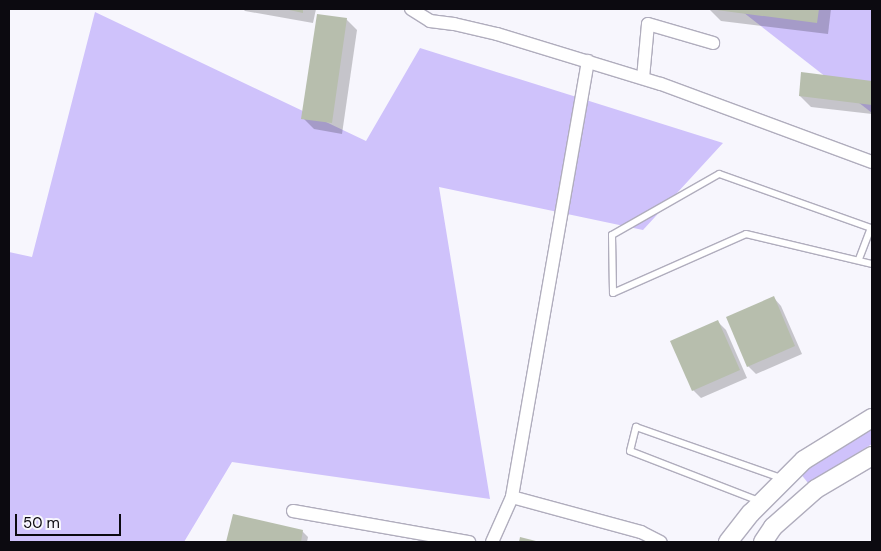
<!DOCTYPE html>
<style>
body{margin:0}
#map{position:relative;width:881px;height:551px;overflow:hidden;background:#f7f6fd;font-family:"DM Sans",sans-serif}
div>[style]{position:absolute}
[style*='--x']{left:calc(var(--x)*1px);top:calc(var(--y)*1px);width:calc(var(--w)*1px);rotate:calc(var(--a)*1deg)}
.green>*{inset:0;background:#cfc2fb}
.shadow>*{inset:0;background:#0003}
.building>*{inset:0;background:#b7bead}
.roads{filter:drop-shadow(1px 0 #b0adbd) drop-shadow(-1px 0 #b0adbd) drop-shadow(0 1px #b0adbd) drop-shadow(0 -1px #b0adbd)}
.lane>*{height:6px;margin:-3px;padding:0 3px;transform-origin:3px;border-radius:3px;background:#fff}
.street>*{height:12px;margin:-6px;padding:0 6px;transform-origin:6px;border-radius:6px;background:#fff}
.secondary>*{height:18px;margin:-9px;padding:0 9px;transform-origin:9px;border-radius:9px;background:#fff}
span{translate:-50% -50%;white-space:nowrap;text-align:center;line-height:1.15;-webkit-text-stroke:5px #f7f6fd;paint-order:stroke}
.frame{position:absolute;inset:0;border:10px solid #0c0a10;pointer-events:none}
.scale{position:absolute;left:15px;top:514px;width:106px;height:22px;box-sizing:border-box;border:2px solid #0c0a10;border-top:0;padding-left:6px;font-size:15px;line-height:18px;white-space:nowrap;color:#0c0a10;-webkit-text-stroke:4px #f7f6fd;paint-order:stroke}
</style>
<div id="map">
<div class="green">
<div style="clip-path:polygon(739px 9px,872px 9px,872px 113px)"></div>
<div style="clip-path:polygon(95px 12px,366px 141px,420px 48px,723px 143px,643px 230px,439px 187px,490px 499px,232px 462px,184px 542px,9px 542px,9px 252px,32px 257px)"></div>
<div style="clip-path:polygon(872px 428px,872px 444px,808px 483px,800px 473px)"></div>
</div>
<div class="shadow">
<div style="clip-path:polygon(243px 9px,316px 9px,313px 23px,245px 11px)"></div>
<div style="clip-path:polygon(831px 9px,828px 34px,721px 21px,710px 10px)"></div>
<div style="clip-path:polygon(346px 19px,357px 30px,342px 134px,314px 129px,303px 118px)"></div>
<div style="clip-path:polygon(802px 74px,872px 82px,872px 114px,811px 107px,800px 96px)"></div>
<div style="clip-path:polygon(774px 298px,781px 306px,802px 354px,756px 374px,748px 366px)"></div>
<div style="clip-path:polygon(718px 322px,726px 330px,747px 378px,701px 398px,693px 390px,672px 342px)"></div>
<div style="clip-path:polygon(234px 516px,302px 531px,308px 537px,307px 542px,228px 542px)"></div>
</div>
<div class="building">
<div style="clip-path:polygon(285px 9px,303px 9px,303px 13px)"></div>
<div style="clip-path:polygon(709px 9px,819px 9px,817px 23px)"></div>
<div style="clip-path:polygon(317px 14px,347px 18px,332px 123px,301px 119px)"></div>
<div style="clip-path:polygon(801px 72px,872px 81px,872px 105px,799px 96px)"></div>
<div style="clip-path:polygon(774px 296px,795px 346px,747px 367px,726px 317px)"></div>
<div style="clip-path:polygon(718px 320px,740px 370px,692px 391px,670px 341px)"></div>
<div style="clip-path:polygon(233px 514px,303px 530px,301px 542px,226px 542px)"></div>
<div style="clip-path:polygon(520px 537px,540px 542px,519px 542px)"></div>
</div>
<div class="roads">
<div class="lane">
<div style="--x:859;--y:259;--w:33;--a:-69"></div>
<div style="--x:871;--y:228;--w:161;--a:-160.4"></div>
<div style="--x:719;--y:174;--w:123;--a:150.3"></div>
<div style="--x:612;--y:235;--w:58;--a:89"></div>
<div style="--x:613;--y:293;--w:145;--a:-23.9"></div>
<div style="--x:746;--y:234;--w:130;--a:13.4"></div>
<div style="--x:759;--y:501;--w:138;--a:-158.8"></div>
<div style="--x:630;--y:451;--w:25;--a:-76"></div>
<div style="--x:636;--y:427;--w:157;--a:19.4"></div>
</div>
<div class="street">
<div style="--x:411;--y:9;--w:22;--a:32"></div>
<div style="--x:430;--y:21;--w:24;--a:7"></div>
<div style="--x:454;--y:24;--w:44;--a:13.1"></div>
<div style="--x:497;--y:34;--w:171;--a:17"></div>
<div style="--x:661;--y:84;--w:225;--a:20.3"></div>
<div style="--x:588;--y:61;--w:443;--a:99.9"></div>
<div style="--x:512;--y:497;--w:134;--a:15.2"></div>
<div style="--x:641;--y:532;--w:22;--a:27"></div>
<div style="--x:643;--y:78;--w:54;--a:-84.7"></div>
<div style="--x:648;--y:24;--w:68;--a:16.3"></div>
<div style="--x:293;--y:511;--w:179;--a:10"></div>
<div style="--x:492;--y:542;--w:49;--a:-66"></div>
</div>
<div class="secondary">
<div style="--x:728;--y:542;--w:37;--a:-52"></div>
<div style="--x:751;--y:513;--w:75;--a:-45"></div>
<div style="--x:804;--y:460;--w:80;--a:-31.7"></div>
<div style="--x:763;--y:542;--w:18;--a:-56"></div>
<div style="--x:773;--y:527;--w:57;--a:-41.5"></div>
<div style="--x:816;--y:489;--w:65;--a:-30.5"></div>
</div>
</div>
<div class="frame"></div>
<div class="scale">50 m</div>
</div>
